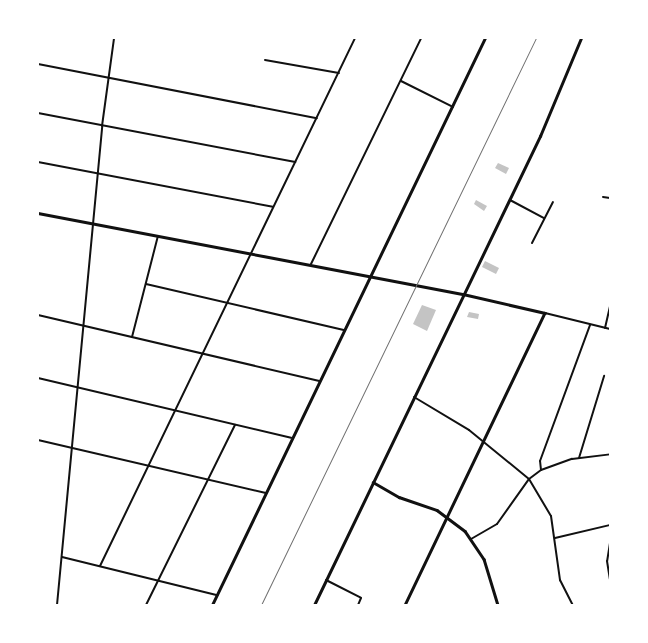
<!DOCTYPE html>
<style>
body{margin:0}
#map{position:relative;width:648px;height:643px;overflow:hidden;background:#fff;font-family:"DM Sans",sans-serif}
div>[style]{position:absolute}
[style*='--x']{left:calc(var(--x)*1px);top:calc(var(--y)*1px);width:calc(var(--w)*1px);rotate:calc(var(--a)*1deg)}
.building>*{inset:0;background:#c4c4c4}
.minor>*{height:2px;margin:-1px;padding:0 1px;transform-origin:1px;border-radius:1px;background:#111}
.tertiary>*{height:2.5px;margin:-1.25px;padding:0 1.25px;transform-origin:1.25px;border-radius:1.25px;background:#111}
.secondary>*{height:3px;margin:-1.5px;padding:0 1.5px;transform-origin:1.5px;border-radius:1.5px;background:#111}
.rail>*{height:1px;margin:-0.5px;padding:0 0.5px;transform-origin:0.5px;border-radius:0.5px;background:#707070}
span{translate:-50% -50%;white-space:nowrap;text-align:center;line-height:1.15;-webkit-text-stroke:4px #fff;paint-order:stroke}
.frame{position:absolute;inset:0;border:39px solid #fff;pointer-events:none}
</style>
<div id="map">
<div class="building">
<div style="clip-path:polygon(498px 163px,509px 168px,506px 174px,495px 168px)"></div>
<div style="clip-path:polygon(476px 200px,487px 206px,484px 211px,474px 204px)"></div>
<div style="clip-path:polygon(485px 261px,499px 268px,496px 274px,482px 267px)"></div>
<div style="clip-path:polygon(422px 305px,436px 310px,427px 331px,413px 324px)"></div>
<div style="clip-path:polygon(469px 312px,479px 314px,478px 319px,467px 317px)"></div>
</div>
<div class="minor">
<div style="--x:144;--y:38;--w:1;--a:0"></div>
<div style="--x:265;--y:60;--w:75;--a:10"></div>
<div style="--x:38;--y:64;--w:284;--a:11"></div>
<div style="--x:401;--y:81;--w:58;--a:26.6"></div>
<div style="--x:38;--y:113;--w:262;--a:10.8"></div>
<div style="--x:38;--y:162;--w:239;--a:10.8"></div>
<div style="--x:603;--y:197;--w:7;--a:8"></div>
<div style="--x:510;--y:200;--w:38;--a:28"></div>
<div style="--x:532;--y:243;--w:46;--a:-62.9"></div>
<div style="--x:311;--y:264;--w:251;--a:-64"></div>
<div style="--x:146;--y:284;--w:203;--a:13.1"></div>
<div style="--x:545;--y:313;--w:67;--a:13.8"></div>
<div style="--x:38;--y:315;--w:289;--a:13.2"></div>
<div style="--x:605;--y:328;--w:22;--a:-77"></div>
<div style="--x:132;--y:337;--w:104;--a:-75.6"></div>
<div style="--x:38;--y:378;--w:260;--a:13.3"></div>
<div style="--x:414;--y:397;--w:64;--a:31"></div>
<div style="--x:469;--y:430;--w:77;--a:39.2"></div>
<div style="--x:529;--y:479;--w:43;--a:59.3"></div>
<div style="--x:551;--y:516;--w:65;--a:82"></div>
<div style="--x:560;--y:580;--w:28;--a:63"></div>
<div style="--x:38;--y:440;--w:234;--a:13.1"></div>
<div style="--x:579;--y:458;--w:86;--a:-73"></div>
<div style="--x:541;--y:470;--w:9;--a:-96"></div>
<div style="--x:540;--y:461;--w:145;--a:-69.8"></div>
<div style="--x:555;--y:538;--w:57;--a:-13.3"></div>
<div style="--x:471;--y:539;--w:30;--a:-30"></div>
<div style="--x:497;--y:524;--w:55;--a:-54.6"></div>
<div style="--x:529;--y:479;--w:15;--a:-37"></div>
<div style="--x:541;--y:470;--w:33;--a:-20"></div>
<div style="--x:572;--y:459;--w:38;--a:-7"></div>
<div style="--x:610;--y:543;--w:18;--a:99"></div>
<div style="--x:607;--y:561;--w:18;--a:81"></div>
<div style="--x:62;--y:557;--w:160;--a:13.8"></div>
<div style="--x:100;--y:566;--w:586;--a:-64.22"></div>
<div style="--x:326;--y:580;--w:39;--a:27"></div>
<div style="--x:361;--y:598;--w:8;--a:113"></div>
<div style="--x:57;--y:605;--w:481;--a:-84.6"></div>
<div style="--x:102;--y:126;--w:89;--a:-82.2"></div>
<div style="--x:146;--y:605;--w:201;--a:-63.7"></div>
</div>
<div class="tertiary">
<div style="--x:38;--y:213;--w:433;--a:10.8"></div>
<div style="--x:463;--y:294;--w:84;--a:13"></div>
<div style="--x:545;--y:313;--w:324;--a:115.6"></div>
<div style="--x:373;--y:482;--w:30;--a:30"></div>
<div style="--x:399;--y:497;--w:40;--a:18.9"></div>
<div style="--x:437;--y:510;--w:35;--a:37"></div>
<div style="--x:465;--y:531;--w:34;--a:56"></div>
<div style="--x:484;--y:559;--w:48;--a:73.1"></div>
<div style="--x:212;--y:605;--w:629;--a:-64.29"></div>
</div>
<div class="secondary">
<div style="--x:314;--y:605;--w:521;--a:-64.27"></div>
<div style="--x:540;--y:136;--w:106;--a:-67.3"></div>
</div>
<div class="rail">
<div style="--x:261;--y:605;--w:630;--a:-64.13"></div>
</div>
<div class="frame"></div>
</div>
